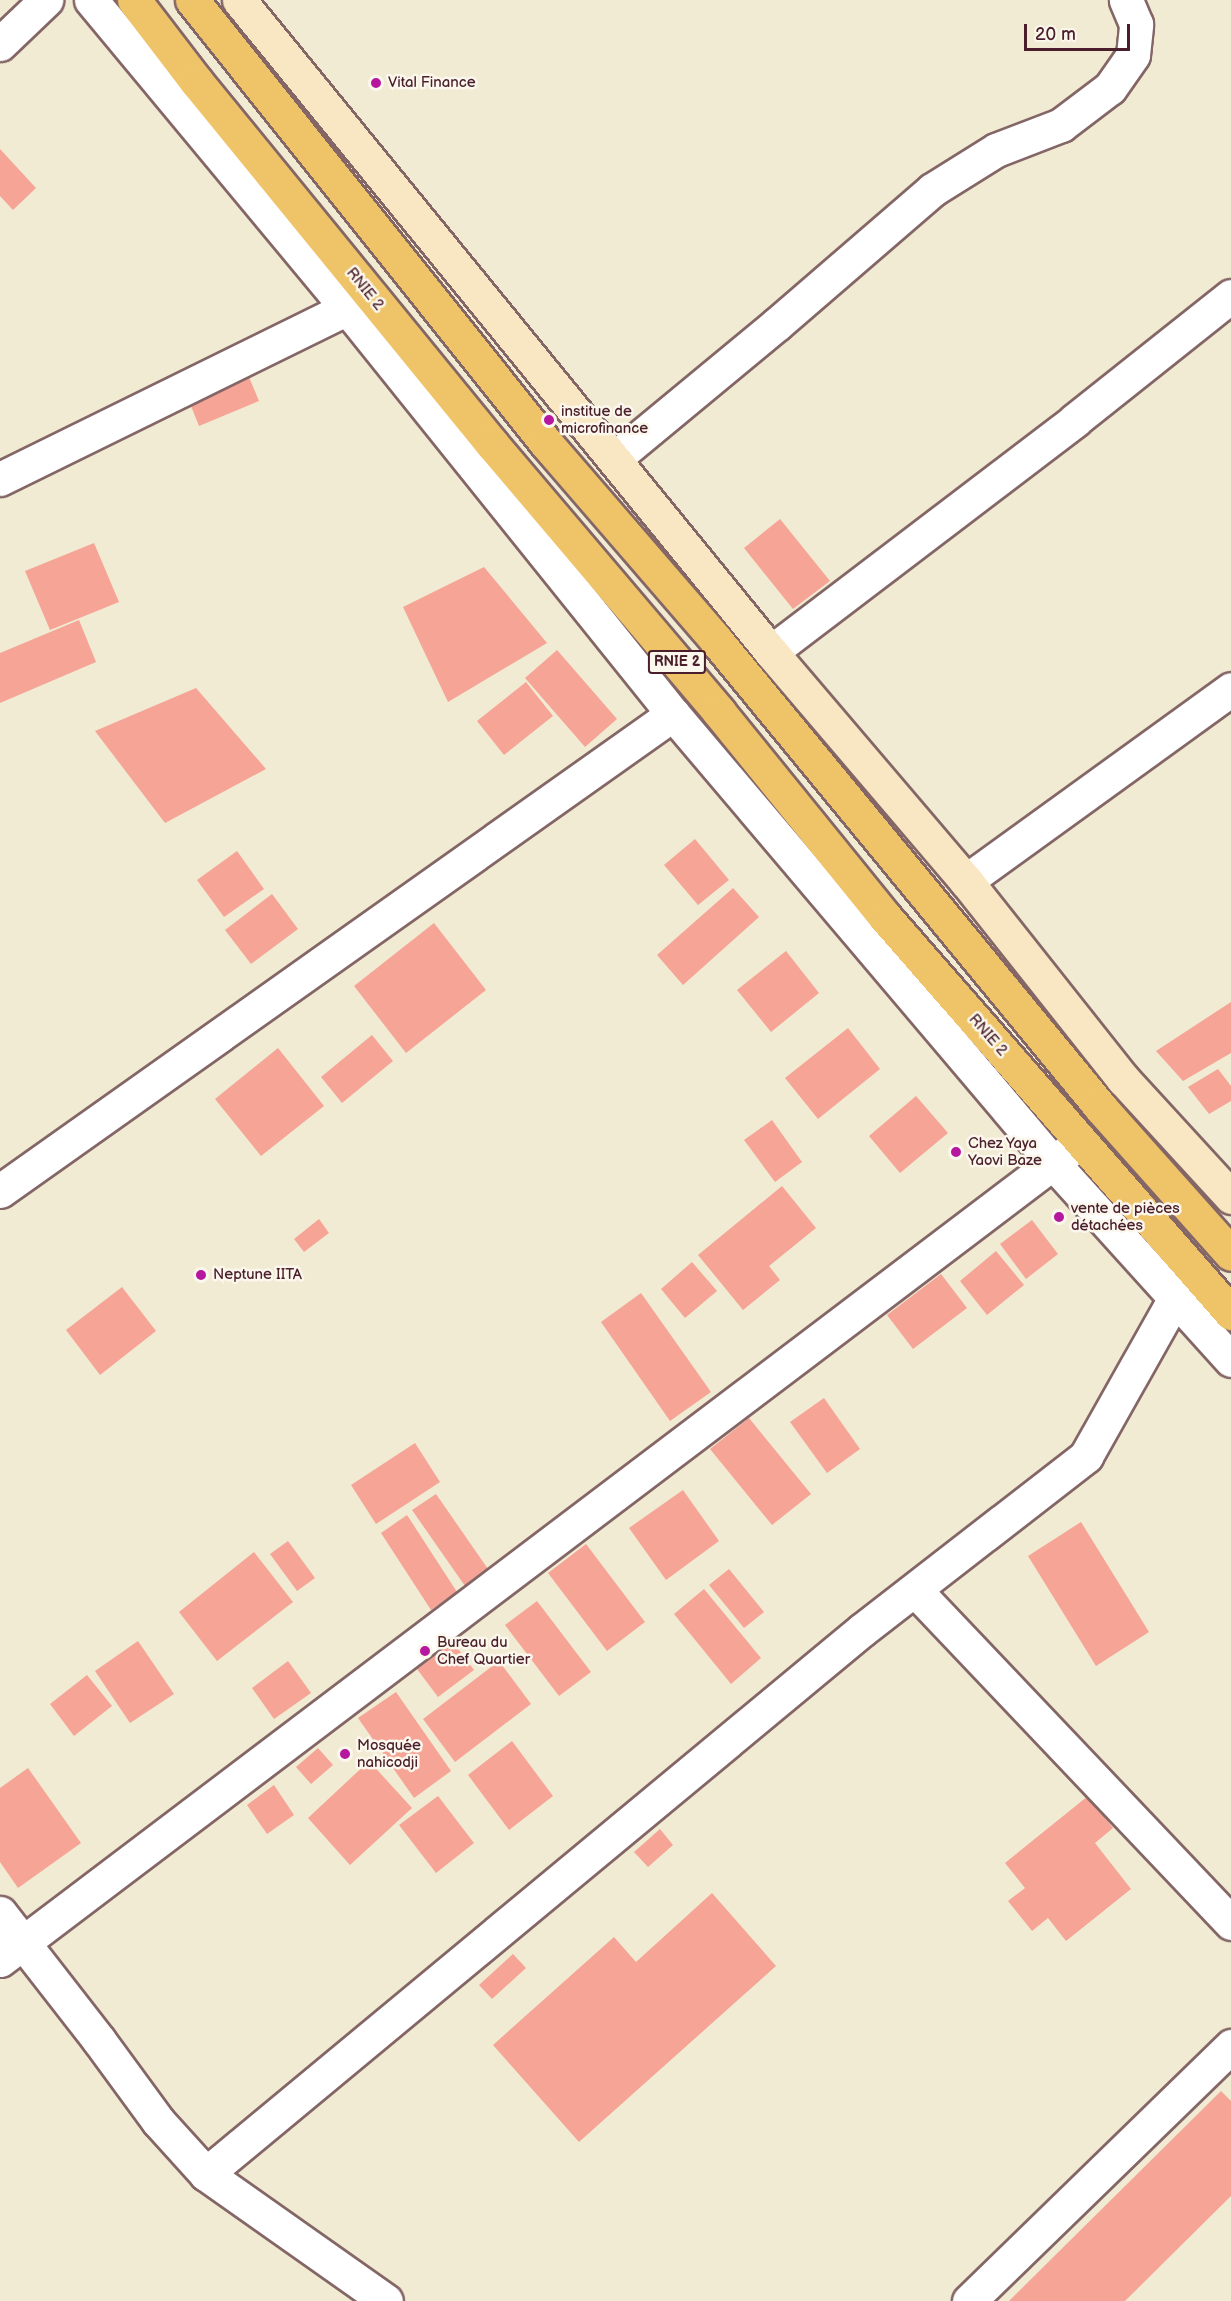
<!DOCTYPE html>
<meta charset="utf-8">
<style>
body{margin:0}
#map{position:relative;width:1231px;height:2301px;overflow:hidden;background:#f1ebd3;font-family:"Balsamiq Sans",sans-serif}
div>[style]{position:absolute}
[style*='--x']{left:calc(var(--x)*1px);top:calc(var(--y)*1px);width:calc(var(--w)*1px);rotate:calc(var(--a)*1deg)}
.building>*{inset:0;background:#f5a496}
.roads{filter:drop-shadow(2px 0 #846666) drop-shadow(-2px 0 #846666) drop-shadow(0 2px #846666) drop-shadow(0 -2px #846666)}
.street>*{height:33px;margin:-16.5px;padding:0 16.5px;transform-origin:16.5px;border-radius:16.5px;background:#fff}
.secondary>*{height:33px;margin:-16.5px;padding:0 16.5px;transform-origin:16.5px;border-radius:16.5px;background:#f9e7c3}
.highway>*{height:33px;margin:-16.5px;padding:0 16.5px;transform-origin:16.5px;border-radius:16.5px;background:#efc469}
.dots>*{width:16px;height:16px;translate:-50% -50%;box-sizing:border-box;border:3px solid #fbf7ec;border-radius:50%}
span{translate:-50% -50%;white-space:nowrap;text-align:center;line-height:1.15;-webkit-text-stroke:5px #fbf7ec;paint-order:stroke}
.shield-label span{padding:2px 4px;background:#fbf7ec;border:2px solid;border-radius:4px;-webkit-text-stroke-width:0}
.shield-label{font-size:14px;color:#4a1f2b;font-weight:700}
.poi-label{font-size:15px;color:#4a1f2b}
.left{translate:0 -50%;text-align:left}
.street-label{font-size:15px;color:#4a1f2b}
.scale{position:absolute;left:1024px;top:24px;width:106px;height:27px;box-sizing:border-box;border:3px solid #4a1f2b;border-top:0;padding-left:8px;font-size:18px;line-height:21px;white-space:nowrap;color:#4a1f2b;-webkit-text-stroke:4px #fbf7ec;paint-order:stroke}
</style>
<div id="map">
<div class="building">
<div style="clip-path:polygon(0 149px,36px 188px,13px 210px,0 196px)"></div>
<div style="clip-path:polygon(246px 370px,259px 401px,199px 426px,187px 396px)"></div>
<div style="clip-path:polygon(780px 519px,830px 581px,793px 609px,744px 548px)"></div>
<div style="clip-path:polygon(94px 543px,119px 602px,50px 630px,25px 571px)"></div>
<div style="clip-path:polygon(484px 567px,547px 643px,448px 702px,403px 607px)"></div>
<div style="clip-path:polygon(79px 620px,96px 662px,0 703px,0 653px)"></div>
<div style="clip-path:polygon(557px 650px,617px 719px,585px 747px,525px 678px)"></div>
<div style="clip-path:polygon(526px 682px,553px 716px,504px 755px,477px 721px)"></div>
<div style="clip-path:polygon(196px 688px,266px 769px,165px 823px,95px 731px)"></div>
<div style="clip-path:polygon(695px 839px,729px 880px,698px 905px,664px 865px)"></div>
<div style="clip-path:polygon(237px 851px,264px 889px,224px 917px,197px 880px)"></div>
<div style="clip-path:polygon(733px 888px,759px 917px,683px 985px,657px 955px)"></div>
<div style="clip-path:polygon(272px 894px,298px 929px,251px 964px,225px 930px)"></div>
<div style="clip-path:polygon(434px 923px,486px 990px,406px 1053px,354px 986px)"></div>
<div style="clip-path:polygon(786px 951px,819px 993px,771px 1032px,737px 990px)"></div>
<div style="clip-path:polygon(1231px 1002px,1231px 1053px,1183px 1081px,1156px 1051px)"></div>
<div style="clip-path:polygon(848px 1028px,880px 1069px,818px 1119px,785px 1078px)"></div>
<div style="clip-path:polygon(372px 1035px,393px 1061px,342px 1103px,321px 1077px)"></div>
<div style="clip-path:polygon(278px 1048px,324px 1106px,261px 1156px,215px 1099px)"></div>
<div style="clip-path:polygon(1218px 1069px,1231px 1086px,1231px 1101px,1209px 1114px,1188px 1087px)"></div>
<div style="clip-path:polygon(916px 1096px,948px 1133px,900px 1173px,869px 1136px)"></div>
<div style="clip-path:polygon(772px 1120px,802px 1162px,775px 1182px,744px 1140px)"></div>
<div style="clip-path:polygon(782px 1186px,816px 1228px,769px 1266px,780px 1280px,743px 1310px,698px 1255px)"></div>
<div style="clip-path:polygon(319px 1219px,329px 1233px,304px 1252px,294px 1239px)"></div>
<div style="clip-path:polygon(1032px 1220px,1058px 1254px,1026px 1279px,1000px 1244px)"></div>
<div style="clip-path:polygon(996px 1251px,1024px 1285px,987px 1315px,960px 1281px)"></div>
<div style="clip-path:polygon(692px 1262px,717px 1291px,685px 1318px,661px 1289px)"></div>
<div style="clip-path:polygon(941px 1274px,967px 1308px,913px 1349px,887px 1315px)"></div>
<div style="clip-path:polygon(122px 1287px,156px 1331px,100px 1375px,66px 1330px)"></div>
<div style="clip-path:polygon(641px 1293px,711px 1392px,670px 1421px,601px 1322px)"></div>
<div style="clip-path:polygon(824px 1398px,860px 1449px,827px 1473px,790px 1422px)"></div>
<div style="clip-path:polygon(749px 1418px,811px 1494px,772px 1525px,710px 1449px)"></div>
<div style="clip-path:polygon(415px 1443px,440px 1482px,376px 1524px,351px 1485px)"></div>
<div style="clip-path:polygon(683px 1490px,719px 1541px,666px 1580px,629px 1528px)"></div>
<div style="clip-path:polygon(436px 1494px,488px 1569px,465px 1586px,412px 1510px)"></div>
<div style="clip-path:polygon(407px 1515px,457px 1592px,431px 1610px,381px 1533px)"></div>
<div style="clip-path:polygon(1081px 1522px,1149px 1632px,1096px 1666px,1028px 1556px)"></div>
<div style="clip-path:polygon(288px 1541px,315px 1578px,297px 1591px,270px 1554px)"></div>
<div style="clip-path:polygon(586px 1544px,645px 1622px,607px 1651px,548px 1573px)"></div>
<div style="clip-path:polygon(254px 1552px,293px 1602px,217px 1661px,179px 1612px)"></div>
<div style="clip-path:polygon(729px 1569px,764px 1612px,744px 1628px,709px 1585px)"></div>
<div style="clip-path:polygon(704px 1589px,761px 1658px,731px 1684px,674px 1614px)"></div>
<div style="clip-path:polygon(537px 1601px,591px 1672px,559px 1696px,505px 1625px)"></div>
<div style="clip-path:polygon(138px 1641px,174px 1694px,130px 1723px,95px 1671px)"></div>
<div style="clip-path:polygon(453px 1642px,474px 1670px,438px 1697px,417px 1669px)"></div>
<div style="clip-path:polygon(288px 1661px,311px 1693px,274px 1719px,252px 1688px)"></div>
<div style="clip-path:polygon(499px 1661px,531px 1704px,455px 1762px,423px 1719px)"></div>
<div style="clip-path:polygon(87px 1675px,112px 1706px,74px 1736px,50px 1704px)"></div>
<div style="clip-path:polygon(396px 1692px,451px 1771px,414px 1798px,358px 1718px)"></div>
<div style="clip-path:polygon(512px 1741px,553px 1796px,509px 1830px,468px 1775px)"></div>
<div style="clip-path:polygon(318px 1748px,333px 1765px,311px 1784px,296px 1767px)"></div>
<div style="clip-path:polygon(369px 1761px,412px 1808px,350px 1865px,308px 1818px)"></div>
<div style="clip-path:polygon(28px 1768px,81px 1843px,18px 1888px,0 1862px,0 1788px)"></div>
<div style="clip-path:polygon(274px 1785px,294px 1815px,267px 1834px,247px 1805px)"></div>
<div style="clip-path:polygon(438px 1796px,474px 1843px,436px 1873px,399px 1825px)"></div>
<div style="clip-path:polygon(1088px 1796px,1113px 1828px,1095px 1843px,1131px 1889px,1066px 1941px,1048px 1918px,1032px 1931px,1008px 1901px,1025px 1888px,1005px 1863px)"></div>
<div style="clip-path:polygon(660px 1829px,673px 1845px,648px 1867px,634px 1852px)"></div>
<div style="clip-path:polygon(712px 1893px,776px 1966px,579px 2142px,493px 2045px,614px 1937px,636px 1962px)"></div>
<div style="clip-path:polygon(513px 1954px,526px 1968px,492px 1999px,479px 1985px)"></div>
<div style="clip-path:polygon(1221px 2091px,1231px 2101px,1231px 2196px,1125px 2301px,1009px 2301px)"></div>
</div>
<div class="roads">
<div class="street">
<div style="--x:91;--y:0;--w:400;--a:50.3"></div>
<div style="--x:347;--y:308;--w:521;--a:51.24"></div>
<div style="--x:673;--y:714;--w:590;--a:49.75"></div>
<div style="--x:1054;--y:1164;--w:264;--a:47.9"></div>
<div style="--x:0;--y:44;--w:64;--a:-43.7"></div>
<div style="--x:615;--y:458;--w:210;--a:-39.6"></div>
<div style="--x:777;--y:324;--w:205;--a:-40.8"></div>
<div style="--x:932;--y:190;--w:75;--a:-32"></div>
<div style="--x:996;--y:150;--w:70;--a:-21"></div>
<div style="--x:1061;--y:125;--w:61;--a:-37.1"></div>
<div style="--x:1110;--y:88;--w:40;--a:-55.1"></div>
<div style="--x:1133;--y:55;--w:31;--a:-84"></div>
<div style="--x:1136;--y:24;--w:26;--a:-113"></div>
<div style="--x:0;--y:479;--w:387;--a:-26.2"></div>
<div style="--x:771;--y:652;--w:382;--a:-37.3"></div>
<div style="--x:1075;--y:420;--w:199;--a:-38.5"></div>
<div style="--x:966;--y:881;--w:327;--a:-35.9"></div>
<div style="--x:0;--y:1191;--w:825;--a:-35.33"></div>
<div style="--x:915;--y:1590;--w:459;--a:46.5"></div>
<div style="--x:0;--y:1913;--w:160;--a:52.1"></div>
<div style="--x:98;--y:2039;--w:102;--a:53.8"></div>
<div style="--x:158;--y:2121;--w:72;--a:47.8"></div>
<div style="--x:206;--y:2174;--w:220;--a:35.2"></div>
<div style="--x:0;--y:1960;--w:1342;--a:-37.13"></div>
<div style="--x:206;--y:2174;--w:852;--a:-39.67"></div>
<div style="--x:862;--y:1630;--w:284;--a:-37.8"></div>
<div style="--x:1086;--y:1456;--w:181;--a:-60.6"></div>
<div style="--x:969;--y:2301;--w:366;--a:-44.2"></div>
</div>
<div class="secondary">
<div style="--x:239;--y:0;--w:842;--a:50.79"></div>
<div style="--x:771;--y:652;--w:301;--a:49.6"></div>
<div style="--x:966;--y:881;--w:253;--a:51.6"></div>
<div style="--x:1123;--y:1079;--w:160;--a:47.5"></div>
</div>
<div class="highway">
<div style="--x:134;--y:0;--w:102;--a:52.6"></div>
<div style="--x:196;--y:81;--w:468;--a:50.8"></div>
<div style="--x:492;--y:444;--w:351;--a:49.7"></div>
<div style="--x:719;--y:712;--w:264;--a:51"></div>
<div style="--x:885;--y:917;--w:526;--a:48.86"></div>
<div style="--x:192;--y:0;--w:567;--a:51.37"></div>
<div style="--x:546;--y:443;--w:259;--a:49.2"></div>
<div style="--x:715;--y:639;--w:607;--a:50.54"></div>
<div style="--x:1101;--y:1108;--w:195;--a:48.3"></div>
</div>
</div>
<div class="dots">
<div style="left:376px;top:83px;background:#b5179e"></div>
<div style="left:549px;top:420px;background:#b5179e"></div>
<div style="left:956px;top:1152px;background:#b5179e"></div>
<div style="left:1059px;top:1217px;background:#b5179e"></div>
<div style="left:201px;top:1275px;background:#b5179e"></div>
<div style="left:425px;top:1651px;background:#b5179e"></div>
<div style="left:345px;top:1754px;background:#b5179e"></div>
</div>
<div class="shield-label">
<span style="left:677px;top:662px">RNIE 2</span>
</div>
<div class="poi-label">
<span class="left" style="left:388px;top:83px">Vital Finance</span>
<span class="left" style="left:561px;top:420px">institue de<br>microfinance</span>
<span class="left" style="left:968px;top:1152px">Chez Yaya<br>Yaovi Baze</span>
<span class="left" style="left:1071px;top:1217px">vente de pièces<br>détachées</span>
<span class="left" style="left:213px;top:1275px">Neptune IITA</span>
<span class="left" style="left:437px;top:1651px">Bureau du<br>Chef Quartier</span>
<span class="left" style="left:357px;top:1754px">Mosquée<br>nahicodji</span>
</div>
<div class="street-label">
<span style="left:365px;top:289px;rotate:51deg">RNIE 2</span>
<span style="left:988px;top:1035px;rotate:49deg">RNIE 2</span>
</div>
<div class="scale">20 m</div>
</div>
